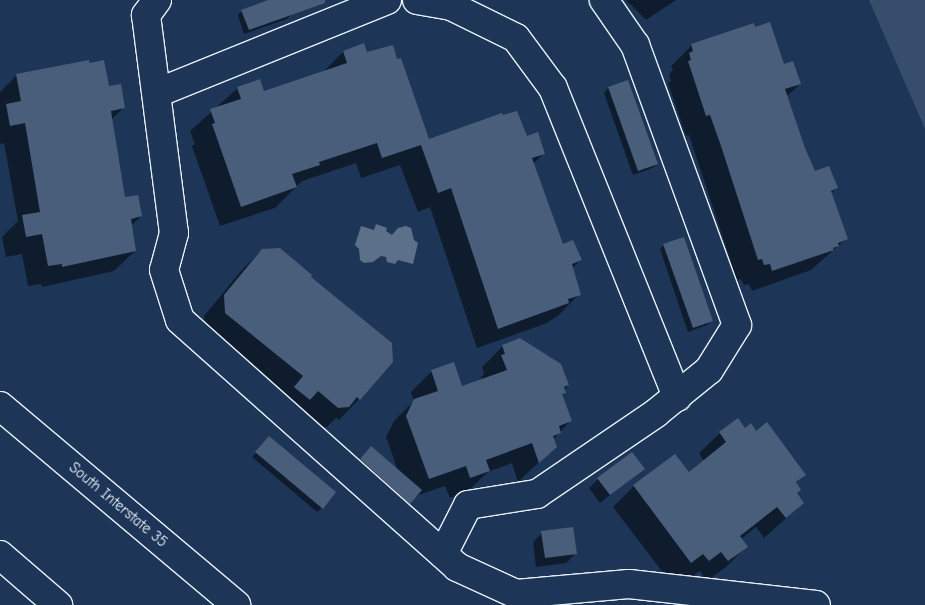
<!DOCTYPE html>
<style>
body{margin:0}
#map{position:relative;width:925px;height:605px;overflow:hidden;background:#1d3557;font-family:"Comic Neue",sans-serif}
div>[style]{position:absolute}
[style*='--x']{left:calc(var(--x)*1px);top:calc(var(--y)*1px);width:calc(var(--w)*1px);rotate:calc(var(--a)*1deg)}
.green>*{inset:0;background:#374d6c}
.water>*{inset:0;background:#5d7089}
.shadow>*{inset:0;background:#0007}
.building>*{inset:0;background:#495e7a}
.roads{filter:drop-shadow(1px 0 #e8f1f8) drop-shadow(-1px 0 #e8f1f8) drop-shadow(0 1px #e8f1f8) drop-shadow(0 -1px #e8f1f8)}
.minor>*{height:28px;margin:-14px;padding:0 14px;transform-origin:14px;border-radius:14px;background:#1d3557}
.major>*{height:28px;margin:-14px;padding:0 14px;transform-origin:14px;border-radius:14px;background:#1d3557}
.highway>*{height:28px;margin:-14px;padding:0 14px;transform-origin:14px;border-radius:14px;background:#1d3557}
span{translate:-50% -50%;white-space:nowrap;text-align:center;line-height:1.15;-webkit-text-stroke:4px #1d3557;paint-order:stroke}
.street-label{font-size:15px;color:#e8f1f8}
</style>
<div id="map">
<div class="green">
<div style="clip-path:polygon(869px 0,925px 0,925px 129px)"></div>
</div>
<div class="water">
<div style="clip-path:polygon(376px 224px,387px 228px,386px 231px,392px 235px,398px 228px,406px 226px,411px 228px,414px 240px,418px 243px,413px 264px,398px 260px,395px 264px,387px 262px,386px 257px,381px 256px,373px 262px,364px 263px,360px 260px,359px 249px,355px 245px,361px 226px,374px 230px)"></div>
</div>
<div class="shadow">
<div style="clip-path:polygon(272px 0,286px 0,291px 14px,287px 19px,244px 34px,238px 15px,242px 11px)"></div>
<div style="clip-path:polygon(626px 0,676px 0,646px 20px)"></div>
<div style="clip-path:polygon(692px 45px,783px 65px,800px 84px,786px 97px,804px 148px,815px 172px,837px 188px,830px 194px,846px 239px,811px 270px,752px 291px,749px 284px,744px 285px,741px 279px,737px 280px,689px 135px,686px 136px,668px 83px,671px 81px,669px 74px,673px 70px,671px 66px)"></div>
<div style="clip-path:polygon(343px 52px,366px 53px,428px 141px,527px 137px,544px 153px,533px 164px,562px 246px,580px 260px,572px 269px,579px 294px,559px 315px,547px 323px,477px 348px,430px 207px,418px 212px,400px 165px,361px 178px,356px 163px,302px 181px,275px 208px,220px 226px,192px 146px,195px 144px,190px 131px,238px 88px,263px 93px,323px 72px)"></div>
<div style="clip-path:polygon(88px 65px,124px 107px,111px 120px,124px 198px,141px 216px,131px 226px,135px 251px,114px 271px,42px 287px,41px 284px,28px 286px,22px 254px,6px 257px,2px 237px,18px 221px,4px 143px,0 144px,0 92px,17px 75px)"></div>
<div style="clip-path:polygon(627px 82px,657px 164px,652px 168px,633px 175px,604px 93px,608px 88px)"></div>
<div style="clip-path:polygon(664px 245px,711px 321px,707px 325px,688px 332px,660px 249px)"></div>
<div style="clip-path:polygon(262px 250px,309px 277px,359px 399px,339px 420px,336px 418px,327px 427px,317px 428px,205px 334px,204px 316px,241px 271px)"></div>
<div style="clip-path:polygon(503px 346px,568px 385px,561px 396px,570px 421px,553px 440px,555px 447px,518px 482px,512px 463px,488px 472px,468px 491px,450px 498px,445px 486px,415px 496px,405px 508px,356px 464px,366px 452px,398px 471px,386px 437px,394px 421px,414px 401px,411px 392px,431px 372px,446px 366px,462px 388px,482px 380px,481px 377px,484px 374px,482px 367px)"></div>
<div style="clip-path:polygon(738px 420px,745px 429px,756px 433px,805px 474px,795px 484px,796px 494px,803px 503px,764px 538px,756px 527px,741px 539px,746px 547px,726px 567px,707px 581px,700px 571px,687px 580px,682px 573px,670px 582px,613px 507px,634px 486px,688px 473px,704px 461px,699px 453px,720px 433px)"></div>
<div style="clip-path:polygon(265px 442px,322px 508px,317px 512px,252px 457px)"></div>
<div style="clip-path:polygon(643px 468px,600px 503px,589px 488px,598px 479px)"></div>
<div style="clip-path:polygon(542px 533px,576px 553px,566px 563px,536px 567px,533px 542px)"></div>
</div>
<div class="building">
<div style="clip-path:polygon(268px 0,325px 0,325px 3px,249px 30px,241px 10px)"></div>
<div style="clip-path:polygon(770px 22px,784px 64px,793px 61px,801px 84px,785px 89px,805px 148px,815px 171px,829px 166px,838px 188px,831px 191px,848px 239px,838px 243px,839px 246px,833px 248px,834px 250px,772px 271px,770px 264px,764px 265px,762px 259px,758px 260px,721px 146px,710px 115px,706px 116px,688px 61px,691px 60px,689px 53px,693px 51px,691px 44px,754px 23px,755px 27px)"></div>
<div style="clip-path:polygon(364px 43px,367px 52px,393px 45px,397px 59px,401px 58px,429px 139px,502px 113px,503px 115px,517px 111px,527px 136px,538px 132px,545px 154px,532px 158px,563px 244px,573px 240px,582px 260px,572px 264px,581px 295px,568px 299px,569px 303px,498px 329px,451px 188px,438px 193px,421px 145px,382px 158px,377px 143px,319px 162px,320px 165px,292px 174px,297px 187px,241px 207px,212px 124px,215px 123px,210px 109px,241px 99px,237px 87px,260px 79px,264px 91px,347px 63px,343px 51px)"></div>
<div style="clip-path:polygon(89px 60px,89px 63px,104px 60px,109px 86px,121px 84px,125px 108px,111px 111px,125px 197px,138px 195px,142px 216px,131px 219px,136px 251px,62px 267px,62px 264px,48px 266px,42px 234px,26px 237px,22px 215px,40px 212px,25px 123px,10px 126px,6px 104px,21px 101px,16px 74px)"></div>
<div style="clip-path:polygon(628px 80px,658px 164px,638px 171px,608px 87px)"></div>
<div style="clip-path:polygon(684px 237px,713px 321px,693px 328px,663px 244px)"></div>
<div style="clip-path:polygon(280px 248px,312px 275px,311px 277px,392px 343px,393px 362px,360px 400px,357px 397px,349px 407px,338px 408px,318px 391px,310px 400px,294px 387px,303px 376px,225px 313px,224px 295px,262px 249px)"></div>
<div style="clip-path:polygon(520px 338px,561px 364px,569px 385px,564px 387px,566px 393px,562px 394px,572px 421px,559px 426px,561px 433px,553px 436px,557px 447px,539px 463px,532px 443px,486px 460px,490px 471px,470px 478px,466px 466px,429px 479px,406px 416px,414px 399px,438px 391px,431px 370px,454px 362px,462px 386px,507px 370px,501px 355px,505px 354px,502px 345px)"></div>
<div style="clip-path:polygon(738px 418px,745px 428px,751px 423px,756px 431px,767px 422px,806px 475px,796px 482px,801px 490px,797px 493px,804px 503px,786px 518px,777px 507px,740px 536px,748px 547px,728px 561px,721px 552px,709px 561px,703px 554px,691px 563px,633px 485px,675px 454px,689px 472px,726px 442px,719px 432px)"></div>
<div style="clip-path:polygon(269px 436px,336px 492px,323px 509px,255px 452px)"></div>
<div style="clip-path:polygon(371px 446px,422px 490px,410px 504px,360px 459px)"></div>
<div style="clip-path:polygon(632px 452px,645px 469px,610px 495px,597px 478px)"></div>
<div style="clip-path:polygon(573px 527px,577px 554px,545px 558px,541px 531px)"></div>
</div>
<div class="roads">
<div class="minor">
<div style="--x:157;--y:0;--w:19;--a:126"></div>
<div style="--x:146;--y:15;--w:220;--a:82.7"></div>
<div style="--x:174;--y:233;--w:38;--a:105"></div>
<div style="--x:164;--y:270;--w:52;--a:72.3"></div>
<div style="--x:180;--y:320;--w:371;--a:41.7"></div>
<div style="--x:457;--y:567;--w:65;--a:24.6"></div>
<div style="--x:516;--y:594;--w:113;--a:-5.1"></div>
<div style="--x:629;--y:584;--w:188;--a:6.4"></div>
<div style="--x:417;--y:0;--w:35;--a:10"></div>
<div style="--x:451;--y:6;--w:72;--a:26.2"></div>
<div style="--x:516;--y:38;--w:62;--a:53.5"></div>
<div style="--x:553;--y:88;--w:333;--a:68.1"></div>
<div style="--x:157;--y:93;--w:248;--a:-22"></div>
<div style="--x:443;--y:554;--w:55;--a:-63"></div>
<div style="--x:468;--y:505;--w:70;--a:-9.1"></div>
<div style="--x:537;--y:494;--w:144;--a:-34.2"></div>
<div style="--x:656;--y:413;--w:68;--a:-39.1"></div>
<div style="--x:709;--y:370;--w:53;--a:-58.1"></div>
<div style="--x:737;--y:325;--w:298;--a:-110"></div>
<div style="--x:635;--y:45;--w:55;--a:-124.6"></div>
</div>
<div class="major">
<div style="--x:0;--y:406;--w:309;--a:40.1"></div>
</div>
<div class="highway">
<div style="--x:0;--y:555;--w:77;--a:40.8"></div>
</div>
</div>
<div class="street-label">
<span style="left:118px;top:505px;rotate:40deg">South Interstate 35</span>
</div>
</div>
